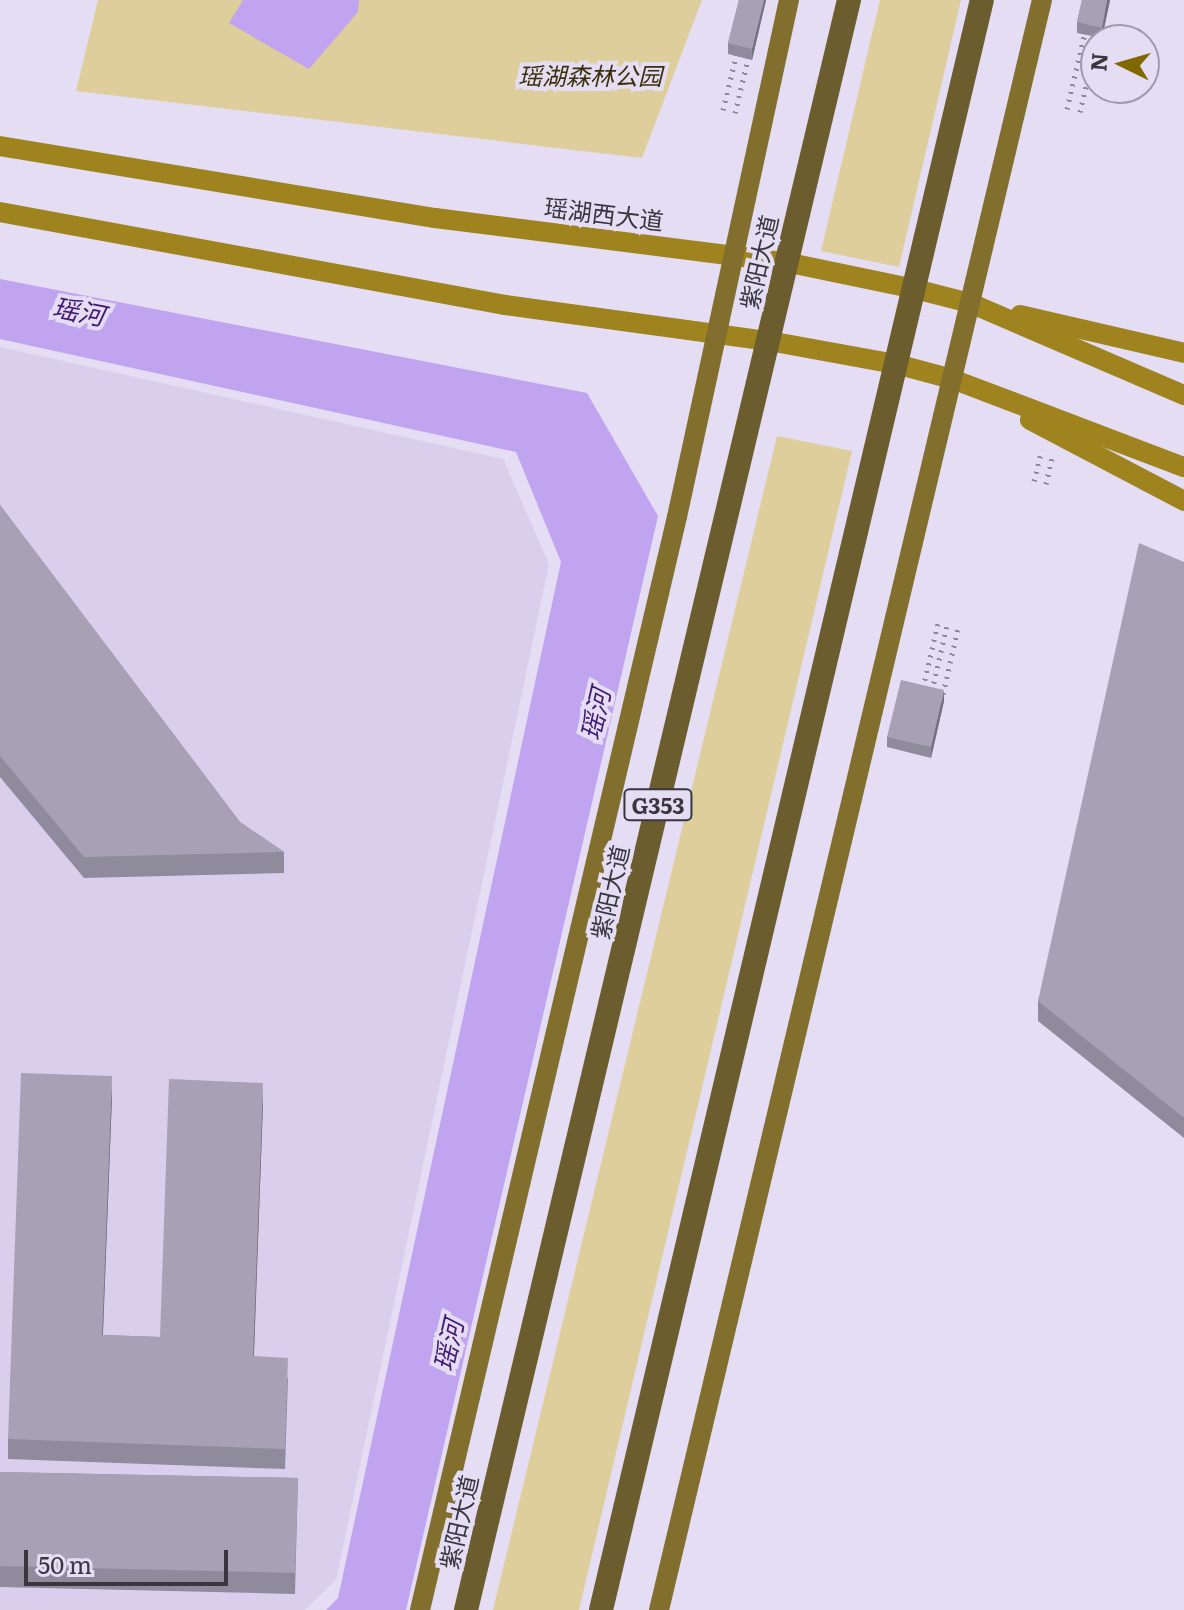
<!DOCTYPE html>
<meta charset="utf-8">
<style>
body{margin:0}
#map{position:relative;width:1184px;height:1610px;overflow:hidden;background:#e4ddf3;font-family:Literata,"Noto Sans SC",serif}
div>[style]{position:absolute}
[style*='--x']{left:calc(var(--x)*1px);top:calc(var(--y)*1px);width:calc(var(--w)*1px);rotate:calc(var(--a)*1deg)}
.built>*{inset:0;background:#d9cfec}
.green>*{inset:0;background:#dece9b}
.water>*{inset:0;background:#c0a4f0}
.path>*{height:5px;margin-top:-2.5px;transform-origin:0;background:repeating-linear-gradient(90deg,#8e8998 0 2px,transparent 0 8px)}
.secondary>*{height:20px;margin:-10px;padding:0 10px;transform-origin:10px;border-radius:10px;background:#9f831f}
.primary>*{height:20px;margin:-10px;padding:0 10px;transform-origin:10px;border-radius:10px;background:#826f2e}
.highway>*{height:24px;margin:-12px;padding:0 12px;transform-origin:12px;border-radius:12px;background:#6c5d2e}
.wall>*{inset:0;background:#908a9d}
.shaded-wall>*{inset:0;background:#76717f}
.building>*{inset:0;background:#a8a1b6}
span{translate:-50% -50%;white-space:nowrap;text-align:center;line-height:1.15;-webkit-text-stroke:8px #e4ddf3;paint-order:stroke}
.shield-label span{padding:2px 6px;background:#e4ddf3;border:2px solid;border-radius:6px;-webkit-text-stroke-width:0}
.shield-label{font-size:22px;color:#39363f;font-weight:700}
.park-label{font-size:24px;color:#3b3009;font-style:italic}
.street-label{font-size:24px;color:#39363f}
.water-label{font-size:26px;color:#451a72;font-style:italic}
.north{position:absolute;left:1080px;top:24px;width:80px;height:80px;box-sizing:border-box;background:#e4ddf3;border:2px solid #a09aab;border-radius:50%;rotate:275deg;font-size:22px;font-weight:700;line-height:32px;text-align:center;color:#39363f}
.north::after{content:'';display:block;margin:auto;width:28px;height:36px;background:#806700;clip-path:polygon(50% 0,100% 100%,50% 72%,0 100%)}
.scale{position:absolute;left:24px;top:1550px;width:204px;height:36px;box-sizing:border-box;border:4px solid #39363f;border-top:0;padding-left:10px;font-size:24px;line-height:28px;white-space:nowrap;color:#39363f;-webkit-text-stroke:6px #e4ddf3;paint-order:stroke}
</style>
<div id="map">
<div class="built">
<div style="clip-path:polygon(0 347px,503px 459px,549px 564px,336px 1580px,305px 1610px,0 1610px)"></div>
</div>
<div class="green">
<div style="clip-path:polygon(98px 0,702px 0,642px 158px,76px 91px)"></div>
<div style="clip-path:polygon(880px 0,961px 0,899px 267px,821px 251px)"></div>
<div style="clip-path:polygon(777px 436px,852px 451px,579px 1610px,493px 1610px)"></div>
</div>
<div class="water">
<div style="clip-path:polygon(243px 0,359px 0,358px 12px,309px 69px,229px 23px)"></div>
<div style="clip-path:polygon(0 279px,587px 393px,658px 516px,406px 1610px,326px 1610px,338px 1598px,561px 562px,516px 452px,0 339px)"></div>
</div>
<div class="path">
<div style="--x:1067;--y:109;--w:83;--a:-76.8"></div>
<div style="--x:723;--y:110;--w:60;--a:-76.4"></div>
<div style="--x:1080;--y:112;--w:70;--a:-76.8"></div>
<div style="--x:735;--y:113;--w:60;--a:-76.4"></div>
<div style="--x:1034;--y:481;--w:32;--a:-76"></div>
<div style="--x:1046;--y:484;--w:27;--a:-77"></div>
<div style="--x:923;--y:688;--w:67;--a:-77"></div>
<div style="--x:932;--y:691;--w:68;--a:-77.2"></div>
<div style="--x:943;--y:694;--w:68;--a:-77.2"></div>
</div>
<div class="secondary">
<div style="--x:0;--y:146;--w:441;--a:9.4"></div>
<div style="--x:435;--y:218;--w:353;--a:7.2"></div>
<div style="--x:785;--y:262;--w:133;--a:11.7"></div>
<div style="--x:915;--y:289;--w:57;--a:14.3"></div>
<div style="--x:970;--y:303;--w:233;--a:23.3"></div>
<div style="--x:0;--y:212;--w:513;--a:10.43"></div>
<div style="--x:505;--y:305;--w:266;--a:7.8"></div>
<div style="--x:769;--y:341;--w:129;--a:10.3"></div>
<div style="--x:896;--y:364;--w:58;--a:15"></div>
<div style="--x:952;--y:379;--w:248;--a:20.8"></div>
<div style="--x:1020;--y:315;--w:168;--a:13"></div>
<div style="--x:1030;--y:420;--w:174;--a:27.7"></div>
</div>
<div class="primary">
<div style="--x:420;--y:1610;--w:1123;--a:-76.77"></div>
<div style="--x:677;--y:517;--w:529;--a:-77.78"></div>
<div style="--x:659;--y:1610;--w:1655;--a:-76.62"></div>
</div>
<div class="highway">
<div style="--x:466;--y:1610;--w:1655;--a:-76.62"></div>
<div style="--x:601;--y:1610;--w:1654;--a:-76.69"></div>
</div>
<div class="wall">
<div style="clip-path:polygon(739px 0,766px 0,752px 60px,728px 54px,728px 43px)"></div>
<div style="clip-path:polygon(1082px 0,1110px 0,1102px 38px,1077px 33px,1077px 22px)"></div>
<div style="clip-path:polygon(0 505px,240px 822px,284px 852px,284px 873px,84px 878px,0 777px)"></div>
<div style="clip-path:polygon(1184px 562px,1184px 1138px,1038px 1021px,1038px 1001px)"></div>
<div style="clip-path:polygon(944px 701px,931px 758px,887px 747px,887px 737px)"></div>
<div style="clip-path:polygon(112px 1096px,103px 1335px,160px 1337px,263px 1103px,254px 1356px,288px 1378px,285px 1469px,8px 1459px,8px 1439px)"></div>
<div style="clip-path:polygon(0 1472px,298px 1478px,295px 1594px,0 1587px)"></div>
</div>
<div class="shaded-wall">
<div style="clip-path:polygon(764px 0,766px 0,752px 60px,752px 49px)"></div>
<div style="clip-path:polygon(1107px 0,1110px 0,1102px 38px,1102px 28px)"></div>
<div style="clip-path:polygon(944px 690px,944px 701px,931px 758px,931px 747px)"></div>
<div style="clip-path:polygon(112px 1076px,112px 1096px,102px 1355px,102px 1335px)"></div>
<div style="clip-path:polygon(263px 1083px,263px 1103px,253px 1377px,253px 1356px)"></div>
</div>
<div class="building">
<div style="clip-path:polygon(739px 0,764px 0,752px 49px,728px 43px)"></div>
<div style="clip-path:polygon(1082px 0,1107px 0,1102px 28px,1077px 22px)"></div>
<div style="clip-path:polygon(0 505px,240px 822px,284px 852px,84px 857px,0 756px)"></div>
<div style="clip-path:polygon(1139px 543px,1184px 562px,1184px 1118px,1038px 1001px)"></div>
<div style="clip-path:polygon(901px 680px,944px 690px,931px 747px,887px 737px)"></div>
<div style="clip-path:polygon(21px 1073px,112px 1076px,102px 1335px,160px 1337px,169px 1079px,263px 1083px,253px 1356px,288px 1358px,285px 1449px,8px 1439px)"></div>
<div style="clip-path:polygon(0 1472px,298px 1478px,295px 1573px,0 1566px)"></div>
</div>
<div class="shield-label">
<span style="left:658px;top:805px">G353</span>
</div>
<div class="park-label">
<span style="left:590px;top:75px">瑶湖森林公园</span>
</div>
<div class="street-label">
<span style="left:604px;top:213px;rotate:7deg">瑶湖西大道</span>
<span style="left:758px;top:262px;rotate:-77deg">紫阳大道</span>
<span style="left:609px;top:892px;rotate:-77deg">紫阳大道</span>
<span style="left:458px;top:1522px;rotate:-77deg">紫阳大道</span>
</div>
<div class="water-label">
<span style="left:79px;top:310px;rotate:11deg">瑶河</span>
<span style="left:594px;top:714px;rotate:-77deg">瑶河</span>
<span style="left:447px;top:1345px;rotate:-77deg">瑶河</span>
</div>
<div class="north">N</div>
<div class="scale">50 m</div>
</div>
